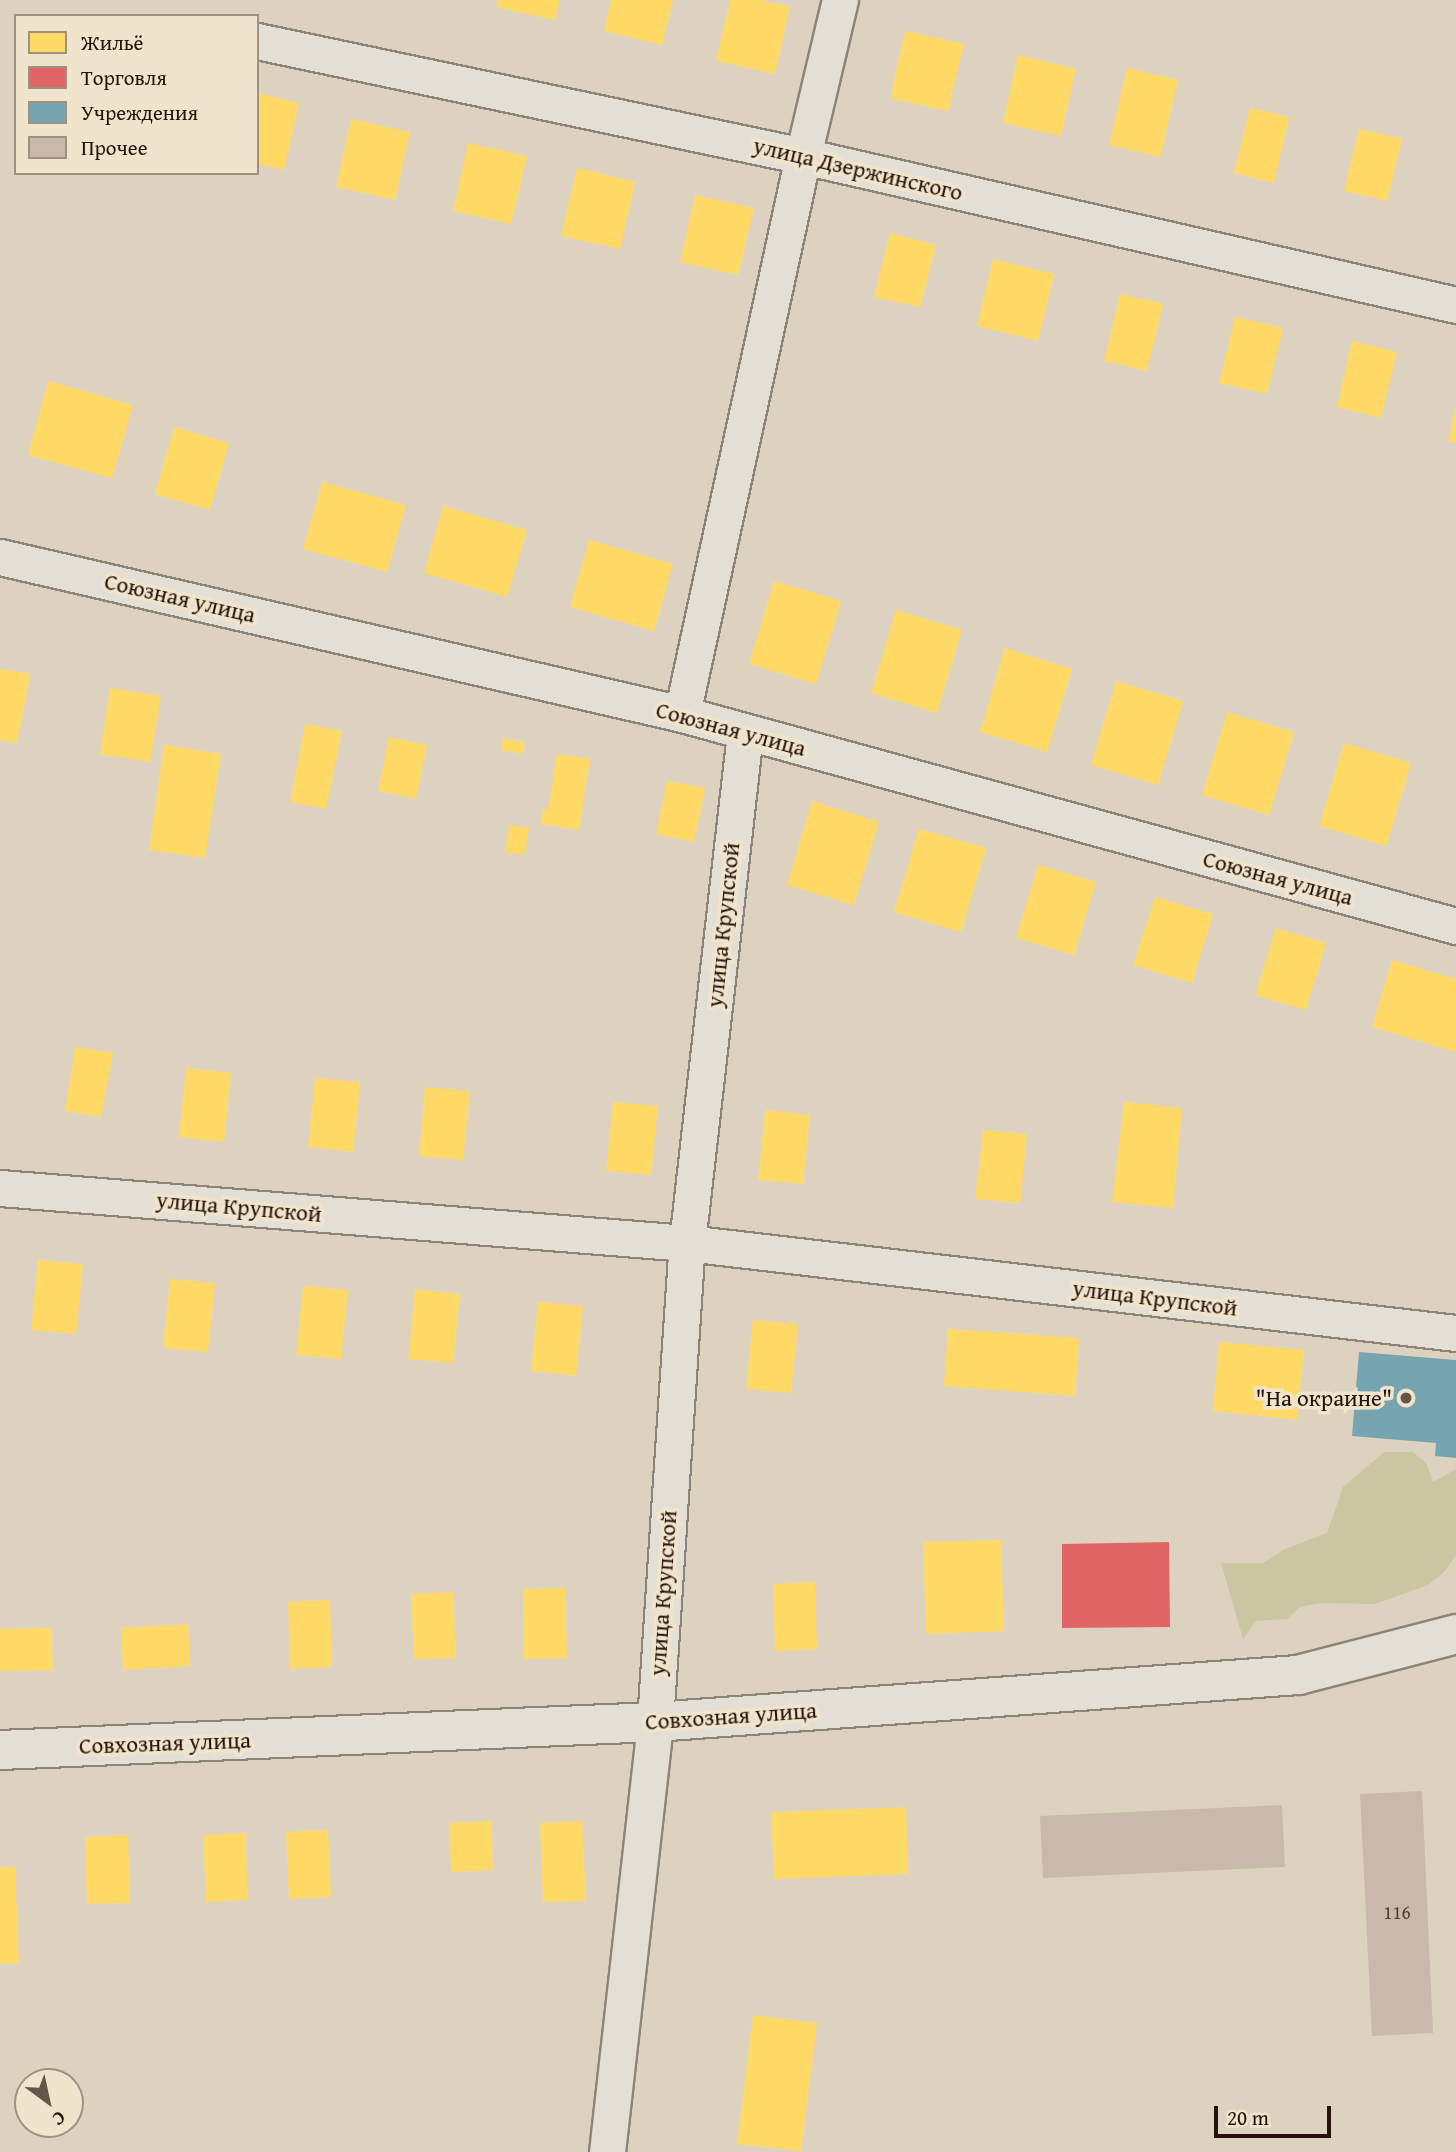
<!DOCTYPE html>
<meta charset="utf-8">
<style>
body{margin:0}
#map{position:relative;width:1456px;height:2152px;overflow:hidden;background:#ddd2bf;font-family:"Gentium Book Plus",serif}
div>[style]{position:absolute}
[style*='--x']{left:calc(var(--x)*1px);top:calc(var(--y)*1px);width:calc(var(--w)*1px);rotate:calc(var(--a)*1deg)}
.green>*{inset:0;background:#cac6a2}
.homes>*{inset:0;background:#ffd966}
.shops>*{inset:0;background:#e06666}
.public>*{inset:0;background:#76a5af}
.building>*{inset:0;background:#c8b9ac}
.roads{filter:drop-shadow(2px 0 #8d8479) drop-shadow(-2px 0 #8d8479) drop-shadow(0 2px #8d8479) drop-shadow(0 -2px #8d8479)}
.street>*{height:35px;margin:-17.5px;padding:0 17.5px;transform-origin:17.5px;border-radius:17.5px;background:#e4dfd5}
.secondary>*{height:38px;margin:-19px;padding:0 19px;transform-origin:19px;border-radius:19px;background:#e4dfd5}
.dots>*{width:19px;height:19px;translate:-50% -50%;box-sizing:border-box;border:4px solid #f1e4cd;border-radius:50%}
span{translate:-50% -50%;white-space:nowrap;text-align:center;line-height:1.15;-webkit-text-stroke:7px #f1e4cd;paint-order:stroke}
.number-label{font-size:19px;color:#503e35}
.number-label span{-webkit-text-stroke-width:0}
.street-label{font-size:23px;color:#25130b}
.poi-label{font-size:23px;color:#25130b}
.right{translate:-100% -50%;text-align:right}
.legend{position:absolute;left:14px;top:14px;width:245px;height:161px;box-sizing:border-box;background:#f1e4cd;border:2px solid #9f907f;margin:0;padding:9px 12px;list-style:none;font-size:21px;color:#25130b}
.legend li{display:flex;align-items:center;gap:14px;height:35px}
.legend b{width:35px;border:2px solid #9f907f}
.north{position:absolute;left:14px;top:2068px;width:70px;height:70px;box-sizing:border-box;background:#f1e4cd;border:2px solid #9f907f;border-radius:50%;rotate:147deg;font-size:19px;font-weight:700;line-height:28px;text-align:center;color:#25130b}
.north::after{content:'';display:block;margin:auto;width:24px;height:32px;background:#65564a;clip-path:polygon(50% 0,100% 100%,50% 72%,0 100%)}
.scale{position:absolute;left:1214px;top:2106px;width:117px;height:32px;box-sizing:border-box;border:4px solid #25130b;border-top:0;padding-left:9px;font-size:21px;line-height:24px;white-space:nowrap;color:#25130b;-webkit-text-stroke:5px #f1e4cd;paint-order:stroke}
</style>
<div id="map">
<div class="green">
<div style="clip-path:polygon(1384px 1452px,1413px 1452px,1426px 1463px,1433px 1482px,1456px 1469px,1456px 1555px,1444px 1572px,1428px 1585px,1375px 1604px,1322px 1603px,1300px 1607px,1287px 1619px,1256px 1621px,1243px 1639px,1221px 1563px,1263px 1563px,1285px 1549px,1327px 1533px,1343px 1487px)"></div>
</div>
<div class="homes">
<div style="clip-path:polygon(498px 0,560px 0,555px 20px,496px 7px)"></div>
<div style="clip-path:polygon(611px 0,673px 0,662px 45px,604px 31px)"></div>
<div style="clip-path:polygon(730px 0,761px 0,790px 7px,775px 74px,716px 61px)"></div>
<div style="clip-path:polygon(905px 31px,964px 44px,948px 111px,890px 98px)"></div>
<div style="clip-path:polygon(1018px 55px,1076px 69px,1061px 136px,1003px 123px)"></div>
<div style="clip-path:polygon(1127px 68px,1178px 80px,1160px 157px,1109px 145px)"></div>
<div style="clip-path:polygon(257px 93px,299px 103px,284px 170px,257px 164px)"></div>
<div style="clip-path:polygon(1250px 108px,1289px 117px,1274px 183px,1234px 173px)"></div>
<div style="clip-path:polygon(351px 119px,410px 132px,395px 200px,336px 187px)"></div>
<div style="clip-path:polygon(1359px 129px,1402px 139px,1387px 201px,1344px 191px)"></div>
<div style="clip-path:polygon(468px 143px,527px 156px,511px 224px,453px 211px)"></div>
<div style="clip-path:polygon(577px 168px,635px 182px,620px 249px,561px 236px)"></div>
<div style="clip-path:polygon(695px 195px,754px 208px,738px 275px,680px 262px)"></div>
<div style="clip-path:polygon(890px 233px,936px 245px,920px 307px,874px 297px)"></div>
<div style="clip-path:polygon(993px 259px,1054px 274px,1038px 341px,977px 326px)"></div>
<div style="clip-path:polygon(1120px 294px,1163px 304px,1147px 371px,1104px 361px)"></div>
<div style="clip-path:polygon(1235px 317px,1283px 328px,1267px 394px,1219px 383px)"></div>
<div style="clip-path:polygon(1352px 341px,1397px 352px,1381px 418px,1337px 407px)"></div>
<div style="clip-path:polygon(48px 381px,133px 405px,112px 478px,28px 455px)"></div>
<div style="clip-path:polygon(1455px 410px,1456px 410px,1456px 443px,1448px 441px)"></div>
<div style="clip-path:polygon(174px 427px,229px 443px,210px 510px,155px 494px)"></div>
<div style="clip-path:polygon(322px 482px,406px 505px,387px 572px,303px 549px)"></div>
<div style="clip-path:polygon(443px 506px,527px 530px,507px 597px,424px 573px)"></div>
<div style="clip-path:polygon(589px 540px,673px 564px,654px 631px,570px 607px)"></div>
<div style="clip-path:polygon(774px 581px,841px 601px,816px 684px,749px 664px)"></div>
<div style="clip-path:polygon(896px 610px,962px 630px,937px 713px,871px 693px)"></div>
<div style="clip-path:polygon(1005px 648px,1072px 669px,1047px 752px,980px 732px)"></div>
<div style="clip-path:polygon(0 669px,30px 674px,17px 743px,0 740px)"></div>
<div style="clip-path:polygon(1116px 681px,1183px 701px,1158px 785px,1091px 765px)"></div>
<div style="clip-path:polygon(110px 688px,161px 696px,150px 762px,100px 754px)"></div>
<div style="clip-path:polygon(1227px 712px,1294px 732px,1269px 815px,1202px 795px)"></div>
<div style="clip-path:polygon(305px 724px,342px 731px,326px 809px,290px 802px)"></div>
<div style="clip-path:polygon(389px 737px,427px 745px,416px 799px,378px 791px)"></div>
<div style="clip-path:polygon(503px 738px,525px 742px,522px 754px,501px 750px)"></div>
<div style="clip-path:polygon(1344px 743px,1411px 763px,1386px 846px,1319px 826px)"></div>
<div style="clip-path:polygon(164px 745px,221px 754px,205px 858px,149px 850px)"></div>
<div style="clip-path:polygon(557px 754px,590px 759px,579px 830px,540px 824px,543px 809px,548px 810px)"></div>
<div style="clip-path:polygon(667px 781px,705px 788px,694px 842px,656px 834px)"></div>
<div style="clip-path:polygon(812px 801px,879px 822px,854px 905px,787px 885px)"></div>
<div style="clip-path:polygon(509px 825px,529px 828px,524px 855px,505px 852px)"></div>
<div style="clip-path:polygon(919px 829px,986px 848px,961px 932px,894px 912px)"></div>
<div style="clip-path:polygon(1038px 865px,1096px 882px,1074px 955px,1016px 938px)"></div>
<div style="clip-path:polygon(1155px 897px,1213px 914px,1192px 983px,1133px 965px)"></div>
<div style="clip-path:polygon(1276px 928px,1326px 943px,1306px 1010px,1255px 995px)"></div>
<div style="clip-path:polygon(1392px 960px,1456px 979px,1456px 1052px,1372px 1027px)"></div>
<div style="clip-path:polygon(75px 1047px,113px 1053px,101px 1117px,65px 1111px)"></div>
<div style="clip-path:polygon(186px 1068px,231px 1073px,224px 1142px,179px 1137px)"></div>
<div style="clip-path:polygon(315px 1078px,360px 1082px,353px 1152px,308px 1147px)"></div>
<div style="clip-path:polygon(425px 1087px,470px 1091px,463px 1160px,419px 1156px)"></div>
<div style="clip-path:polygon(613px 1102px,658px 1106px,651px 1175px,606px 1171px)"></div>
<div style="clip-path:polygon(1124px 1102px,1182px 1108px,1173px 1208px,1112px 1202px)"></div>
<div style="clip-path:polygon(765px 1110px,810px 1115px,803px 1184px,758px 1180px)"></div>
<div style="clip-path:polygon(983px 1130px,1027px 1134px,1020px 1203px,975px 1199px)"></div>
<div style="clip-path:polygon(38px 1260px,83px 1264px,76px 1334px,31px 1330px)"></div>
<div style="clip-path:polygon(170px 1279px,215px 1283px,208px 1352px,163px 1348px)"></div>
<div style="clip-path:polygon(303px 1286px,348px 1290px,341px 1359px,296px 1355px)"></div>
<div style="clip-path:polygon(415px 1289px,460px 1294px,453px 1363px,408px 1359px)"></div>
<div style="clip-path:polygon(538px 1302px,583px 1306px,576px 1376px,531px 1371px)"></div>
<div style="clip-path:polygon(753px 1320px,798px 1324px,791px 1393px,746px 1389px)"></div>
<div style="clip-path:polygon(948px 1329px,1079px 1338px,1075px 1396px,944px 1386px)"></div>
<div style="clip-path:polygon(1219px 1342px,1304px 1350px,1297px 1420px,1213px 1411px)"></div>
<div style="clip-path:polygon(1001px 1540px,1004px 1631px,926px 1634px,923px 1542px)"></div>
<div style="clip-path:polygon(815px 1582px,817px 1649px,775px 1651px,773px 1584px)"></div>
<div style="clip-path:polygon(565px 1588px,567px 1658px,524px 1659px,523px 1589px)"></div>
<div style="clip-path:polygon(453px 1592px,456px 1658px,414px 1659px,411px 1594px)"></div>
<div style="clip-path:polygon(330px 1600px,332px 1667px,290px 1669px,288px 1602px)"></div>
<div style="clip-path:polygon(188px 1624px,190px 1666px,123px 1670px,121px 1628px)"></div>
<div style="clip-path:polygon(51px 1628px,53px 1670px,0 1671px,0 1629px)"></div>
<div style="clip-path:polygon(906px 1807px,908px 1874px,774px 1879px,771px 1812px)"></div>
<div style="clip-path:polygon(491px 1821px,493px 1870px,451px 1872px,449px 1823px)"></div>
<div style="clip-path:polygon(582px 1821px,586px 1901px,543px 1902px,540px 1823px)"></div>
<div style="clip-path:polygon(328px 1830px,331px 1897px,289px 1899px,286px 1832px)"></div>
<div style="clip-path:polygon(245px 1833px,248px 1900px,206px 1902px,203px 1835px)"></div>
<div style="clip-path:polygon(128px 1835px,130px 1903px,87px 1904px,85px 1837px)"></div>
<div style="clip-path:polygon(0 1867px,15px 1867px,19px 1963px,0 1964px)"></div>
<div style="clip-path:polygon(753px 2015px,817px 2023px,801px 2151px,737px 2144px)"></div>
</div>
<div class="shops">
<div style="clip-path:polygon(1169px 1542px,1170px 1627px,1062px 1628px,1062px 1544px)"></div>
</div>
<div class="public">
<div style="clip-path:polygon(1359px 1352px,1456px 1360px,1456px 1458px,1435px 1456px,1436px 1443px,1352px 1436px)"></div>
</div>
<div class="building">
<div style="clip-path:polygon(1422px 1791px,1433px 2033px,1372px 2036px,1360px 1794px)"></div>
<div style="clip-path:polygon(1282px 1805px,1285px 1867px,1043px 1878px,1040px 1816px)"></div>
</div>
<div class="roads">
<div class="street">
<div style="--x:257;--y:41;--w:558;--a:11.89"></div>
<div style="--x:803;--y:156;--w:670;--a:12.85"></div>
<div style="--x:0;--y:557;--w:700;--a:12.96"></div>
<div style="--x:682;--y:714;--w:803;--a:15.32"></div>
<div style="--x:682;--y:714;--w:571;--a:-77.77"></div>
<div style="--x:803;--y:156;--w:160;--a:-76.7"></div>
<div style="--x:0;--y:1188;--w:689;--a:4.58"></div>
<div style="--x:687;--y:1243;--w:774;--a:6.68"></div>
<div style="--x:607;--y:2152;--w:433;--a:-83.6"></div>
<div style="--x:655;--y:1722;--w:480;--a:-86.2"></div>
<div style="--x:687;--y:1243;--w:513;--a:-83.51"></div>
</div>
<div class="secondary">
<div style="--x:0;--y:1750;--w:656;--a:-2.45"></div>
<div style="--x:655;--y:1722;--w:645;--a:-4.18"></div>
<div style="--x:1298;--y:1675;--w:163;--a:-14.5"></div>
</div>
</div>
<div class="dots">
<div style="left:1406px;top:1398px;background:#65564a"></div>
</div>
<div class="number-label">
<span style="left:1397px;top:1913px">116</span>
</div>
<div class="street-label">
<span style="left:858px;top:169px;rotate:13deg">улица Дзержинского</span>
<span style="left:180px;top:598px;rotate:13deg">Союзная улица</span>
<span style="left:731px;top:729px;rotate:15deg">Союзная улица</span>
<span style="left:1278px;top:878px;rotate:15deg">Союзная улица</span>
<span style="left:723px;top:925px;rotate:-84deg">улица Крупской</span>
<span style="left:239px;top:1207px;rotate:5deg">улица Крупской</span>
<span style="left:1155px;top:1298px;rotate:7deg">улица Крупской</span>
<span style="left:663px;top:1593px;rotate:-86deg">улица Крупской</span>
<span style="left:731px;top:1716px;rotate:-4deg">Совхозная улица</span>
<span style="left:165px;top:1743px;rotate:-2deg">Совхозная улица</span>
</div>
<div class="poi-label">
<span class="right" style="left:1392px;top:1398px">"На окраине"</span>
</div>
<ul class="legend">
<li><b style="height:19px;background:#ffd966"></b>Жильё</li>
<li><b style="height:19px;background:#e06666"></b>Торговля</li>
<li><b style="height:19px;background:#76a5af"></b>Учреждения</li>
<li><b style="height:19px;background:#c8b9ac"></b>Прочее</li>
</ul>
<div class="north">С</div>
<div class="scale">20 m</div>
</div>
